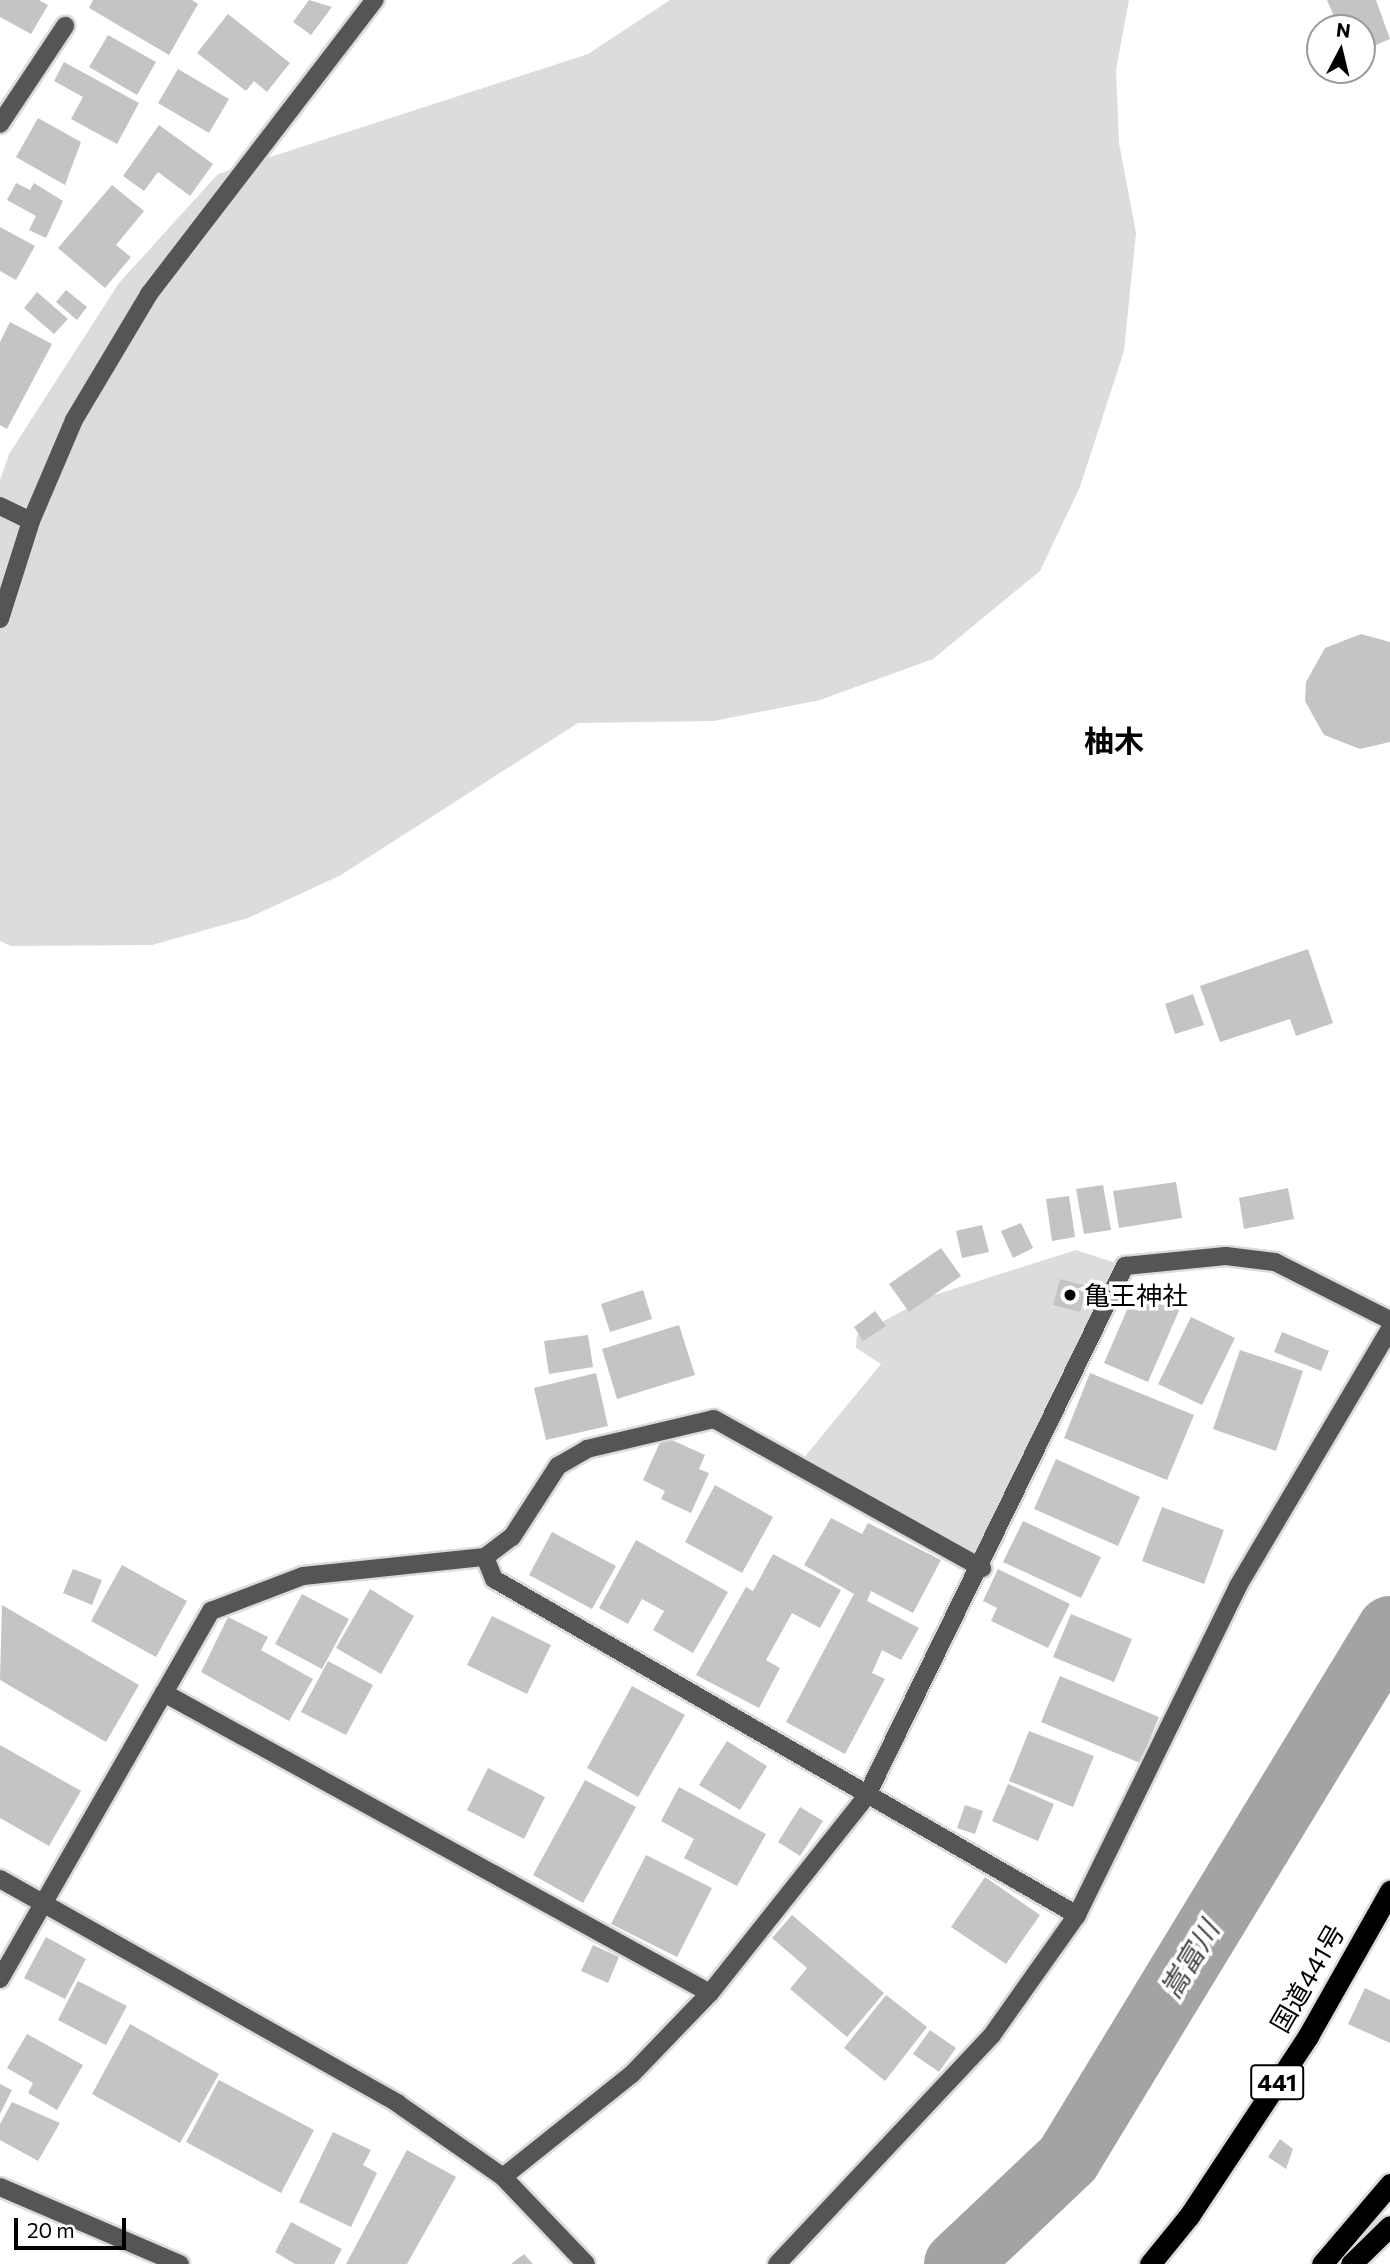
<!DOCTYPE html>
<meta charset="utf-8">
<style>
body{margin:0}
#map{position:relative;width:1390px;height:2264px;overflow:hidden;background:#fff;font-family:Commissioner,"Noto Sans JP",sans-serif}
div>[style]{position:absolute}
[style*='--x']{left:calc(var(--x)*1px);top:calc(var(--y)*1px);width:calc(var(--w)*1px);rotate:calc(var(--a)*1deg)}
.green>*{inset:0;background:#dcdcdc}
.river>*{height:66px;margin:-33px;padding:0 33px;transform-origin:33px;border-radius:33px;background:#a3a3a3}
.building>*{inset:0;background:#c4c4c4}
.roads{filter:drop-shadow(2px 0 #dbdbdb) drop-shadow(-2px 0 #dbdbdb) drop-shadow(0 2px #dbdbdb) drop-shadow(0 -2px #dbdbdb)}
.minor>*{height:18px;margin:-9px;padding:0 9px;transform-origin:9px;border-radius:9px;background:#555}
.highway>*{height:21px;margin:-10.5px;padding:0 10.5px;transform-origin:10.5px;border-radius:10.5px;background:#000}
.dots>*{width:19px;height:19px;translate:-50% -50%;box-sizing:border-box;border:4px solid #fff;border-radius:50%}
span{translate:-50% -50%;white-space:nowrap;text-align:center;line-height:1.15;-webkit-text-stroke:7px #fff;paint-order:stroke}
.shield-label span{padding:2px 5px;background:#fff;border:2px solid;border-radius:5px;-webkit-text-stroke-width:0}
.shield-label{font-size:24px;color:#000;font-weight:700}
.poi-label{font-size:26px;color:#000}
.left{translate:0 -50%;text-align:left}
.street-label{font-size:26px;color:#000}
.water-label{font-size:28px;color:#444;font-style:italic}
.quarter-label{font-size:30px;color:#000;font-weight:700}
.north{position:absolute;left:1306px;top:14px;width:70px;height:70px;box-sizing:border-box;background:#fff;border:2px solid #999;border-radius:50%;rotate:7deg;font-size:19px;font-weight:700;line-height:28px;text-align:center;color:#000}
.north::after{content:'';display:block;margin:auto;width:24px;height:32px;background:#000;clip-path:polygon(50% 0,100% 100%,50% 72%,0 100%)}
.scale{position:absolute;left:14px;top:2218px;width:112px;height:32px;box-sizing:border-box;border:4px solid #000;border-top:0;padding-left:9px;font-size:21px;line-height:24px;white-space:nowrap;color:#000;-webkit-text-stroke:5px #fff;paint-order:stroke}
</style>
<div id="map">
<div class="green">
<div style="clip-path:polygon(670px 0,1129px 0,1116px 70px,1119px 143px,1136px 233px,1124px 351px,1080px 487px,1040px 571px,933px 659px,820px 700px,714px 721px,578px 723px,341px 875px,248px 918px,152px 945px,11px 946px,0 941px,0 480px,9px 454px,119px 283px,218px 174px,588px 54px)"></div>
<div style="clip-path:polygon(1076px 1250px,1125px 1266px,982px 1568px,798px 1465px,881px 1364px,856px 1348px,857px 1335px,931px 1296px)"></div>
</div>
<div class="river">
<div style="--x:957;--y:2264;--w:153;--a:-43.4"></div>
<div style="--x:1068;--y:2159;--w:620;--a:-58.72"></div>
</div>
<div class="building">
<div style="clip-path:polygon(0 0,39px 0,48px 5px,31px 34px,0 17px)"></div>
<div style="clip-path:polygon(93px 0,192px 0,198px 4px,169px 55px,89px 8px)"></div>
<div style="clip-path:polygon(309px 0,332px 7px,311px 35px,293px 22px)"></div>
<div style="clip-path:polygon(1327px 0,1376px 0,1390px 39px,1362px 51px,1362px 28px,1339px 28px)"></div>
<div style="clip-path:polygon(228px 14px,290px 63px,267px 92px,254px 81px,246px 91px,197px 53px)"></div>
<div style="clip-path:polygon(108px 35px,156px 62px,137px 95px,89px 67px)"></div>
<div style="clip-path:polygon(64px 62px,139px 103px,117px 144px,71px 119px,83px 97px,54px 81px)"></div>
<div style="clip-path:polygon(178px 69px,229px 99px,209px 133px,158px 103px)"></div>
<div style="clip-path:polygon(38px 118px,81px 142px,65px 185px,16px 157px)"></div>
<div style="clip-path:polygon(159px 125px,213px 164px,190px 196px,158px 172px,144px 191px,123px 176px)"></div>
<div style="clip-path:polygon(16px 183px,30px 190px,34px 183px,63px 201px,46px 238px,29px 230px,36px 216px,7px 200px)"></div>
<div style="clip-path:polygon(112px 185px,144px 211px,116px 245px,131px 257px,105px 288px,58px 248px)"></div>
<div style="clip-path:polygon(0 227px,35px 246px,16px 280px,0 271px)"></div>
<div style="clip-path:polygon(66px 290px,87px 307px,77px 320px,56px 302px)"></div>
<div style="clip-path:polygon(37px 292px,68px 319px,54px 334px,24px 308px)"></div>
<div style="clip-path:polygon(10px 322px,52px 344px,7px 429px,0 425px,0 342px)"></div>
<div style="clip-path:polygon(1361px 634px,1390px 642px,1390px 742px,1360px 749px,1324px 735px,1305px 701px,1306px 682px,1325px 648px)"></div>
<div style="clip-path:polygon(1308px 949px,1333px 1023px,1296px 1036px,1290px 1019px,1220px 1042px,1200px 986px)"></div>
<div style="clip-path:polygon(1193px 994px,1204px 1025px,1175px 1034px,1165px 1004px)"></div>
<div style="clip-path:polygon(1176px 1182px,1182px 1218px,1119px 1228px,1113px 1191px)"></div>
<div style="clip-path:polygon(1103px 1185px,1111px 1230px,1084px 1234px,1076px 1189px)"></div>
<div style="clip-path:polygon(1288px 1188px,1294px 1219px,1244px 1229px,1239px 1198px)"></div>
<div style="clip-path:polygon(1069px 1196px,1075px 1237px,1052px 1241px,1046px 1199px)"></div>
<div style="clip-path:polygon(1021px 1223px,1033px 1248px,1013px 1258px,1001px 1231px)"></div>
<div style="clip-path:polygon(982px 1225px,989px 1252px,962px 1258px,956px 1231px)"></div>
<div style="clip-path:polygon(941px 1248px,961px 1276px,909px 1312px,889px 1284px)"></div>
<div style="clip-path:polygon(1060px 1279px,1087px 1286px,1080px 1312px,1053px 1305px)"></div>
<div style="clip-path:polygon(1137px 1287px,1181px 1306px,1148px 1382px,1104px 1363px)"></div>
<div style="clip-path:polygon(643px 1290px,652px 1319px,610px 1332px,601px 1304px)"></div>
<div style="clip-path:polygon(875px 1311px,886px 1326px,863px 1341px,854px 1327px)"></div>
<div style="clip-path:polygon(1191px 1317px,1235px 1338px,1202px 1405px,1158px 1384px)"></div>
<div style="clip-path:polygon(679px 1325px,695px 1375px,617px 1399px,602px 1349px)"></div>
<div style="clip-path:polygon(1282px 1332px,1329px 1351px,1321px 1371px,1274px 1352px)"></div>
<div style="clip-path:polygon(588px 1335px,593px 1367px,549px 1374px,544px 1341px)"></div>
<div style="clip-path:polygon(1240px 1350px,1303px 1371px,1276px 1451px,1213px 1429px)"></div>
<div style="clip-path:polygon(596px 1373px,608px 1426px,546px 1440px,534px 1388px)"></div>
<div style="clip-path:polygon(1090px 1373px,1194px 1415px,1167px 1480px,1064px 1438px)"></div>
<div style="clip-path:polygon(663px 1436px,705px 1455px,699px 1469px,709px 1473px,691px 1513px,661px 1499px,665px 1491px,643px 1480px)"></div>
<div style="clip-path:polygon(1056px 1459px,1140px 1497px,1118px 1546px,1034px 1509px)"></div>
<div style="clip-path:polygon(715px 1485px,773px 1517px,742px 1573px,685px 1542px)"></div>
<div style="clip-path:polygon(1162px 1507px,1224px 1530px,1204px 1584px,1142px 1561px)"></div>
<div style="clip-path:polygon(831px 1518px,862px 1534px,868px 1523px,941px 1560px,913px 1613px,871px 1591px,867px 1601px,919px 1628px,901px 1660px,882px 1650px,872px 1673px,885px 1679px,845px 1754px,786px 1722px,854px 1594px,804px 1565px)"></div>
<div style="clip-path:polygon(1023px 1521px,1101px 1557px,1081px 1598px,1003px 1562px)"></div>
<div style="clip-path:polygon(552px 1532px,616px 1566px,592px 1609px,529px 1575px)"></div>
<div style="clip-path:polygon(636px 1540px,728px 1592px,693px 1653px,653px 1630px,664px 1611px,642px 1599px,628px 1624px,599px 1608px)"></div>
<div style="clip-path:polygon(773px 1554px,841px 1590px,820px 1628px,792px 1613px,766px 1660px,780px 1668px,759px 1708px,696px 1675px,746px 1587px,753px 1591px)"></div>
<div style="clip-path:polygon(122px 1565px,187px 1601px,156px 1657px,91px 1621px)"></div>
<div style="clip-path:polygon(73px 1569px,102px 1580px,92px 1605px,63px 1593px)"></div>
<div style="clip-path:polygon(998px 1569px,1070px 1604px,1048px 1648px,991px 1621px,997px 1608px,983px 1601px)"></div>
<div style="clip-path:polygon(370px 1589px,414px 1616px,381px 1674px,336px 1648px)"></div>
<div style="clip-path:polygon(302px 1594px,349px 1619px,322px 1669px,275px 1644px)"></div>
<div style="clip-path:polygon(2px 1605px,139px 1685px,106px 1742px,0 1680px)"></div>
<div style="clip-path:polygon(1071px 1614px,1132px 1639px,1114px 1682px,1053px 1657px)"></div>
<div style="clip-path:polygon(492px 1616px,551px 1645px,527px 1694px,467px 1665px)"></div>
<div style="clip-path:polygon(228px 1617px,268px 1637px,261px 1650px,313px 1679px,289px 1721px,201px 1672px)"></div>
<div style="clip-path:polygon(328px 1661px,373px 1685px,346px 1735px,301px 1712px)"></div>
<div style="clip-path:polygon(1060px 1676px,1159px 1717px,1140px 1763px,1041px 1722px)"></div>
<div style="clip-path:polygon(632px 1686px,685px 1715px,638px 1797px,587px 1768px)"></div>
<div style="clip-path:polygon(1029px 1731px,1094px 1756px,1073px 1807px,1009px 1781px)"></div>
<div style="clip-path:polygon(727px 1741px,767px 1766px,740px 1810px,699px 1785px)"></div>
<div style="clip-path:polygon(0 1745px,81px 1791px,49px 1846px,0 1818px)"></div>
<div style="clip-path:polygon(488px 1768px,545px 1797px,524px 1839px,467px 1810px)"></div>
<div style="clip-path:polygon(585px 1780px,636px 1807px,583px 1903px,533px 1875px)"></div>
<div style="clip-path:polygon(1008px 1784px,1054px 1804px,1038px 1841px,992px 1821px)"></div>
<div style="clip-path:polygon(679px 1787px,766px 1834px,737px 1886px,684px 1858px,694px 1839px,661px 1821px)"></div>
<div style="clip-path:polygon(965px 1805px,983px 1811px,975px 1834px,957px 1828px)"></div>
<div style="clip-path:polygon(800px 1807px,823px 1821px,800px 1856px,778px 1842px)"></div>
<div style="clip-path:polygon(646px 1855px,712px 1888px,677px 1957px,611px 1924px)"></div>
<div style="clip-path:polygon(985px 1877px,1040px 1915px,1006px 1964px,951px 1927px)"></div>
<div style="clip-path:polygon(792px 1915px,884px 1993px,847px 2037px,790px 1989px,807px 1968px,772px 1938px)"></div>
<div style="clip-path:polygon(46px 1937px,86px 1959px,65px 1999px,24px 1978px)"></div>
<div style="clip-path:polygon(593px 1945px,619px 1957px,608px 1983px,581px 1971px)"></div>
<div style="clip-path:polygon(78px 1981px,127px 2006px,106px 2045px,58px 2020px)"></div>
<div style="clip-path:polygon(1365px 1988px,1390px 2000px,1390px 2043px,1348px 2024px)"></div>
<div style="clip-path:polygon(886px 1995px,927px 2027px,885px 2081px,844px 2048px)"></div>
<div style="clip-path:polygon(130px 2024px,219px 2074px,180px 2143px,92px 2094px)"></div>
<div style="clip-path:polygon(930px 2030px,956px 2048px,939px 2072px,913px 2054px)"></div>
<div style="clip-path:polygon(27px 2034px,83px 2065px,57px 2110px,28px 2093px,33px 2083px,7px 2068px)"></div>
<div style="clip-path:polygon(219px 2080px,314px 2130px,281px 2193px,186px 2142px)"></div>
<div style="clip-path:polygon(0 2084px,12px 2090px,0 2114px)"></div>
<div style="clip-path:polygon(12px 2102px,60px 2123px,38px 2161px,0 2140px,0 2124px)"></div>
<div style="clip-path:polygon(333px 2132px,371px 2150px,363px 2165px,377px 2173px,351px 2227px,299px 2202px)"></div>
<div style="clip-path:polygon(1280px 2139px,1293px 2149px,1286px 2169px,1268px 2157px)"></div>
<div style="clip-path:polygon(407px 2150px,456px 2177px,407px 2264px,346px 2264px)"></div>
<div style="clip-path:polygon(291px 2222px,342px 2249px,334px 2264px,295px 2264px,275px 2252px)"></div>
<div style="clip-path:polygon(524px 2254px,533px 2264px,511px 2264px)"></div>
</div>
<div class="roads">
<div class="minor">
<div style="--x:0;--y:124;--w:118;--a:-56.4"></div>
<div style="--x:0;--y:506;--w:34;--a:26"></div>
<div style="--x:0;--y:619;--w:103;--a:-72.4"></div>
<div style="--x:31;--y:521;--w:110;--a:-66.9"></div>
<div style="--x:74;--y:420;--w:147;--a:-59.2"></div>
<div style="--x:149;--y:294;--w:371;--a:-52.5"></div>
<div style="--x:485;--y:1557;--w:34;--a:-37"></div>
<div style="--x:512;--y:1537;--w:85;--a:-57.1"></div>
<div style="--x:558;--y:1466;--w:34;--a:-30"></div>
<div style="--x:587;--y:1449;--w:130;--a:-13.3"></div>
<div style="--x:714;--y:1419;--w:307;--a:29.1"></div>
<div style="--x:164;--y:1693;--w:95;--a:-60.2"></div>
<div style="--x:211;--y:1611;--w:98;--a:-20.8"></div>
<div style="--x:303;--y:1576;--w:183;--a:-6"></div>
<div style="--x:485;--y:1557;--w:24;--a:68"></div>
<div style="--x:494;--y:1579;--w:673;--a:29.96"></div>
<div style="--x:0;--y:1879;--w:456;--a:29.4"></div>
<div style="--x:397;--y:2103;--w:129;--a:34.9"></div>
<div style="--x:503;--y:2177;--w:120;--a:46.3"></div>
<div style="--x:0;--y:1979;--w:330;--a:-60.2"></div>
<div style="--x:164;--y:1693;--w:623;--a:28.79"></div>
<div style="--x:503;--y:2177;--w:165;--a:-38.6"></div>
<div style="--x:632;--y:2074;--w:112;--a:-46.1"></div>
<div style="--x:710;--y:1993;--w:251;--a:-51.5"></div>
<div style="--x:866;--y:1797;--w:591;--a:-64"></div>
<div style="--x:1125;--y:1266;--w:101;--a:-5.7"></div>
<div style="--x:1226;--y:1256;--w:49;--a:7"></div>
<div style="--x:1275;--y:1262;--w:129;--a:26.8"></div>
<div style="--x:0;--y:2187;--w:196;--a:23.2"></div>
<div style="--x:777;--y:2264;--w:314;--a:-46.8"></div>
<div style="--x:992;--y:2035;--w:147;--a:-54.7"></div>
<div style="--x:1077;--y:1915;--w:366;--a:-63.9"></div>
<div style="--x:1238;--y:1586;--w:299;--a:-59.4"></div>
</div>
<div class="highway">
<div style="--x:1150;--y:2264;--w:62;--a:-50.9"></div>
<div style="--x:1189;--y:2216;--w:216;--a:-56.5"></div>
<div style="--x:1308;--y:2036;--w:167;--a:-60.5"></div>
<div style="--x:1322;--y:2264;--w:105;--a:-49.6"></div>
<div style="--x:1351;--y:2264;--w:54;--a:-44.3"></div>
</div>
</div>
<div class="dots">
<div style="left:1070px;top:1295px;background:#000"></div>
</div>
<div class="shield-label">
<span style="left:1277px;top:2082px">441</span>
</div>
<div class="poi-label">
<span class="left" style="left:1084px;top:1295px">亀王神社</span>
</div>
<div class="street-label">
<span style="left:1307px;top:1978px;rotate:-60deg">国道441号</span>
</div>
<div class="water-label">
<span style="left:1189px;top:1959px;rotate:-59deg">嵩富川</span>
</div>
<div class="quarter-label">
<span style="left:1114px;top:740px">柚木</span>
</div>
<div class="north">N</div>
<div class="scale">20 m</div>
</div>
